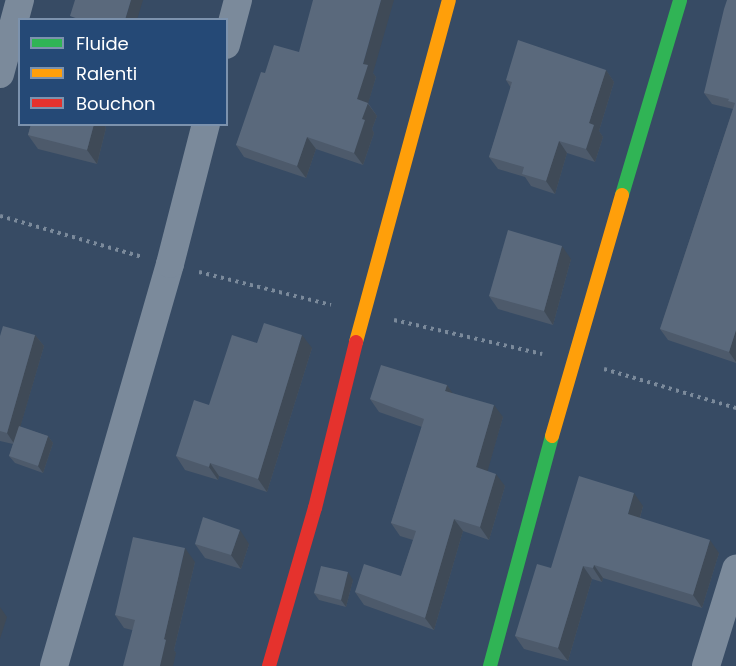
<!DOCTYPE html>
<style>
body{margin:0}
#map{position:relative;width:736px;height:666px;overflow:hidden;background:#374b64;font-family:Poppins,sans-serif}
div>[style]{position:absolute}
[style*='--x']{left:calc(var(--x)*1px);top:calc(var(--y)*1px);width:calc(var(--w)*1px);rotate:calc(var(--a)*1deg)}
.path>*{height:4px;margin-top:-2px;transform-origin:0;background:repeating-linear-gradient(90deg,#7b8a9b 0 3px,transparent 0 7.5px)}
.street>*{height:28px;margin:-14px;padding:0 14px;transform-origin:14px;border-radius:14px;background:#7b8a9b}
.fast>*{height:14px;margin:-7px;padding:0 7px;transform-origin:7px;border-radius:7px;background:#30b455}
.slow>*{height:14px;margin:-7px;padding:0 7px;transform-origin:7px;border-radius:7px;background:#ff9f0a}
.jam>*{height:14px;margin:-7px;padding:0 7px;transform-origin:7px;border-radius:7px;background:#e5322d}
.wall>*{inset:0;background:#4d5a6b}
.shaded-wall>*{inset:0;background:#3f4a57}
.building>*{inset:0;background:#5a697c}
span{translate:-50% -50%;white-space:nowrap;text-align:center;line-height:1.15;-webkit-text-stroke:5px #254976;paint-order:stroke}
.legend{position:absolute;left:18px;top:18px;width:210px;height:108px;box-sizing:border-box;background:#254976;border:2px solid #7c92ad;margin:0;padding:8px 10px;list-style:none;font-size:18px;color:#fff}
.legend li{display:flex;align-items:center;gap:12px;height:30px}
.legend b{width:30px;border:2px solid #7c92ad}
</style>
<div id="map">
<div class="path">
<div style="--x:0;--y:216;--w:148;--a:16.1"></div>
<div style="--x:199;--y:272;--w:136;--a:14"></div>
<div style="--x:394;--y:320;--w:152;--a:12.9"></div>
<div style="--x:604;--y:369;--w:138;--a:16.5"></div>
</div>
<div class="street">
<div style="--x:226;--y:45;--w:47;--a:-75.1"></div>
<div style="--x:0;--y:74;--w:77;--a:-74.9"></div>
<div style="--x:54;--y:666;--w:418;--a:-73.9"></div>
<div style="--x:170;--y:264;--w:145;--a:-75.6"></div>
<div style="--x:706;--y:666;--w:102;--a:-72.8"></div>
</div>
<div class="fast">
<div style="--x:622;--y:195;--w:203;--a:-73.4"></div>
<div style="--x:490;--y:666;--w:238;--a:-74.9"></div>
</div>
<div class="slow">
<div style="--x:356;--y:342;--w:354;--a:-74.8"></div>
<div style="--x:552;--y:436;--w:251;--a:-73.8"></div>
</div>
<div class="jam">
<div style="--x:269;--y:666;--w:165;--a:-73.8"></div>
<div style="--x:315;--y:508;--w:171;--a:-76.1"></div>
</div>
<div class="wall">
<div style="clip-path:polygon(736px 0,736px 363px,668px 340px,660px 329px,733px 109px,712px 104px,704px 93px)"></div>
<div style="clip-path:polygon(606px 70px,614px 82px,599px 131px,603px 137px,595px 162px,567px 153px,555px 194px,531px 186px,525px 177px,498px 169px,489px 157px,511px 88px,506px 80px)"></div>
<div style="clip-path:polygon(265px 73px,373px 73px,376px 77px,368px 103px,377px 116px,372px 129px,374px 133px,363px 165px,316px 149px,306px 178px,244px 157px,236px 145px)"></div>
<div style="clip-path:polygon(31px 124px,104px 124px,106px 128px,97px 164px,38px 149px,28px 135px)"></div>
<div style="clip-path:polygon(571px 259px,553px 325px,498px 309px,489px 296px)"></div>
<div style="clip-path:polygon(35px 335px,44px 346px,20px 427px,48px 436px,53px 443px,43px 473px,15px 463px,9px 456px,13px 444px,0 441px,0 336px)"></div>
<div style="clip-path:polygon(257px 343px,312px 348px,267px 492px,219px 476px,218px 480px,185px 470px,176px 456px,209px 405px)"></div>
<div style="clip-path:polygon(447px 385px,452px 393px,503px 417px,487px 471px,505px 486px,489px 540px,463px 531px,434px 630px,364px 605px,355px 592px,401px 576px,413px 540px,400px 536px,391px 523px,422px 427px,379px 412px,370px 399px)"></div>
<div style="clip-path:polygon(643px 506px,640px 518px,719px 553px,702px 608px,603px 578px,602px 582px,592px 579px,568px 661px,524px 649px,515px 636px,551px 568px)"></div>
<div style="clip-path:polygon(195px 544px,249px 544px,241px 569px,205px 558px)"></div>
<div style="clip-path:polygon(195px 562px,174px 650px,176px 653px,132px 630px,124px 628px,115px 615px)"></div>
<div style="clip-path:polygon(353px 580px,346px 607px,319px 600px,314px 593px)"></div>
</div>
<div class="shaded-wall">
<div style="clip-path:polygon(131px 0,143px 0,137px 20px,125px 20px)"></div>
<div style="clip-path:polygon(381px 0,394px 0,373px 73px,376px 77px,368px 104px,377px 116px,372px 129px,374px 133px,363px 165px,354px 153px,362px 119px,357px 99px,363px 64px)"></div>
<div style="clip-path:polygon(606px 70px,614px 82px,599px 131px,603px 137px,595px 162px,586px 149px,589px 123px)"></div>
<div style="clip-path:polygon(94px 124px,104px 124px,106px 128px,97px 164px,87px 150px)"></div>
<div style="clip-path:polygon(307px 137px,316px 149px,306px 178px,297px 166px)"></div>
<div style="clip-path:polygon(559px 141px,567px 153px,555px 194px,546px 181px)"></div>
<div style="clip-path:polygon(562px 246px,571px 259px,553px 325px,544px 311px)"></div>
<div style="clip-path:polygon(736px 330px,736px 362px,729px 352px)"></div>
<div style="clip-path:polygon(35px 335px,44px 346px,15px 445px,7px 433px)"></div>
<div style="clip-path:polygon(302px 335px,312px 348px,267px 492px,258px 479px)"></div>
<div style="clip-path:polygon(447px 385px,456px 398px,445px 391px)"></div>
<div style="clip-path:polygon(494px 405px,503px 417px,485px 480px,476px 467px)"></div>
<div style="clip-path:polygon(48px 436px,53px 443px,43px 473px,38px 466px)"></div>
<div style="clip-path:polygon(210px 463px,219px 476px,218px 480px,209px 467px)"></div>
<div style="clip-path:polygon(496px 474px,505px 486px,489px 540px,480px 527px)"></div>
<div style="clip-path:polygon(634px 493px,643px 506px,637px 528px,628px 514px)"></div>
<div style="clip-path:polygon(454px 519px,463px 531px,434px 630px,425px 618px)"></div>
<div style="clip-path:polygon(240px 530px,249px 544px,241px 569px,231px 555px)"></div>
<div style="clip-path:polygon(710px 540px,719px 553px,702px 608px,693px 595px)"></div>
<div style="clip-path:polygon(185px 548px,195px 562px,174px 650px,176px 653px,173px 666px,160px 666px,164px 639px)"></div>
<div style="clip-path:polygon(594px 565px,603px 578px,602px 582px,593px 568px)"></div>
<div style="clip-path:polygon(583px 566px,592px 579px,568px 661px,558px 648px)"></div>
<div style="clip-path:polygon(348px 572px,353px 580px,346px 607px,341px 600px)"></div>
<div style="clip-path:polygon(0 607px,7px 617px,0 639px)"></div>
</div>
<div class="building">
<div style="clip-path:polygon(75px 0,131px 0,125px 20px,81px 20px,70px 16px)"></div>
<div style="clip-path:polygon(313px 0,381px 0,363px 64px,368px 65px,357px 99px,368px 103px,362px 119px,365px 120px,354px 153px,307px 137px,297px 166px,236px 145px,261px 72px,265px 73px,274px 45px,299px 52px)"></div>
<div style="clip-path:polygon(727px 0,736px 0,736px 330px,729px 352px,660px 329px,735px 103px,728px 101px,729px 99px,704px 93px,724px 9px)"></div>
<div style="clip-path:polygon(518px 40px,606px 70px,589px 123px,594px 125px,586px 149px,559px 141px,546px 181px,522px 174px,524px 167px,489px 157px,512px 82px,506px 80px)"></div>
<div style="clip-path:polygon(31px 124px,94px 124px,87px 150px,28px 135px)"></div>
<div style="clip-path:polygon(508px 230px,562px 246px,544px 311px,489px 296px)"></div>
<div style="clip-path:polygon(264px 323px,302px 335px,258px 479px,210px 463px,209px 467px,176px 456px,194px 400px,209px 405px,232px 335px,257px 343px)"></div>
<div style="clip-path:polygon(3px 326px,35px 335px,7px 433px,0 431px,0 336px)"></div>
<div style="clip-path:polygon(381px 365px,447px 385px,445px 391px,494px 405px,476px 467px,496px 474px,480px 527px,454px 519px,425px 618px,355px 592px,364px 564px,401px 576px,416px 531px,391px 523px,424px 419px,370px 399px)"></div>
<div style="clip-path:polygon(19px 426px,48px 436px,38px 466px,9px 456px)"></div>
<div style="clip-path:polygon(579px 476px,634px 493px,628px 514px,710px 540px,693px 595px,594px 565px,593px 568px,583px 566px,558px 648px,515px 636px,537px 564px,551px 568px)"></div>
<div style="clip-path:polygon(203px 517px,240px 530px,231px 555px,195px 544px)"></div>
<div style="clip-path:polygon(133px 537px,185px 548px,164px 639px,166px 640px,160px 666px,123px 666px,135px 620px,115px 615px)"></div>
<div style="clip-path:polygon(321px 566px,348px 572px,341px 600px,314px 593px)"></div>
</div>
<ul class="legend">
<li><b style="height:8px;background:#30b455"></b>Fluide</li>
<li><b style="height:8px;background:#ff9f0a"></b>Ralenti</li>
<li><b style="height:8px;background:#e5322d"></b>Bouchon</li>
</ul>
</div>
